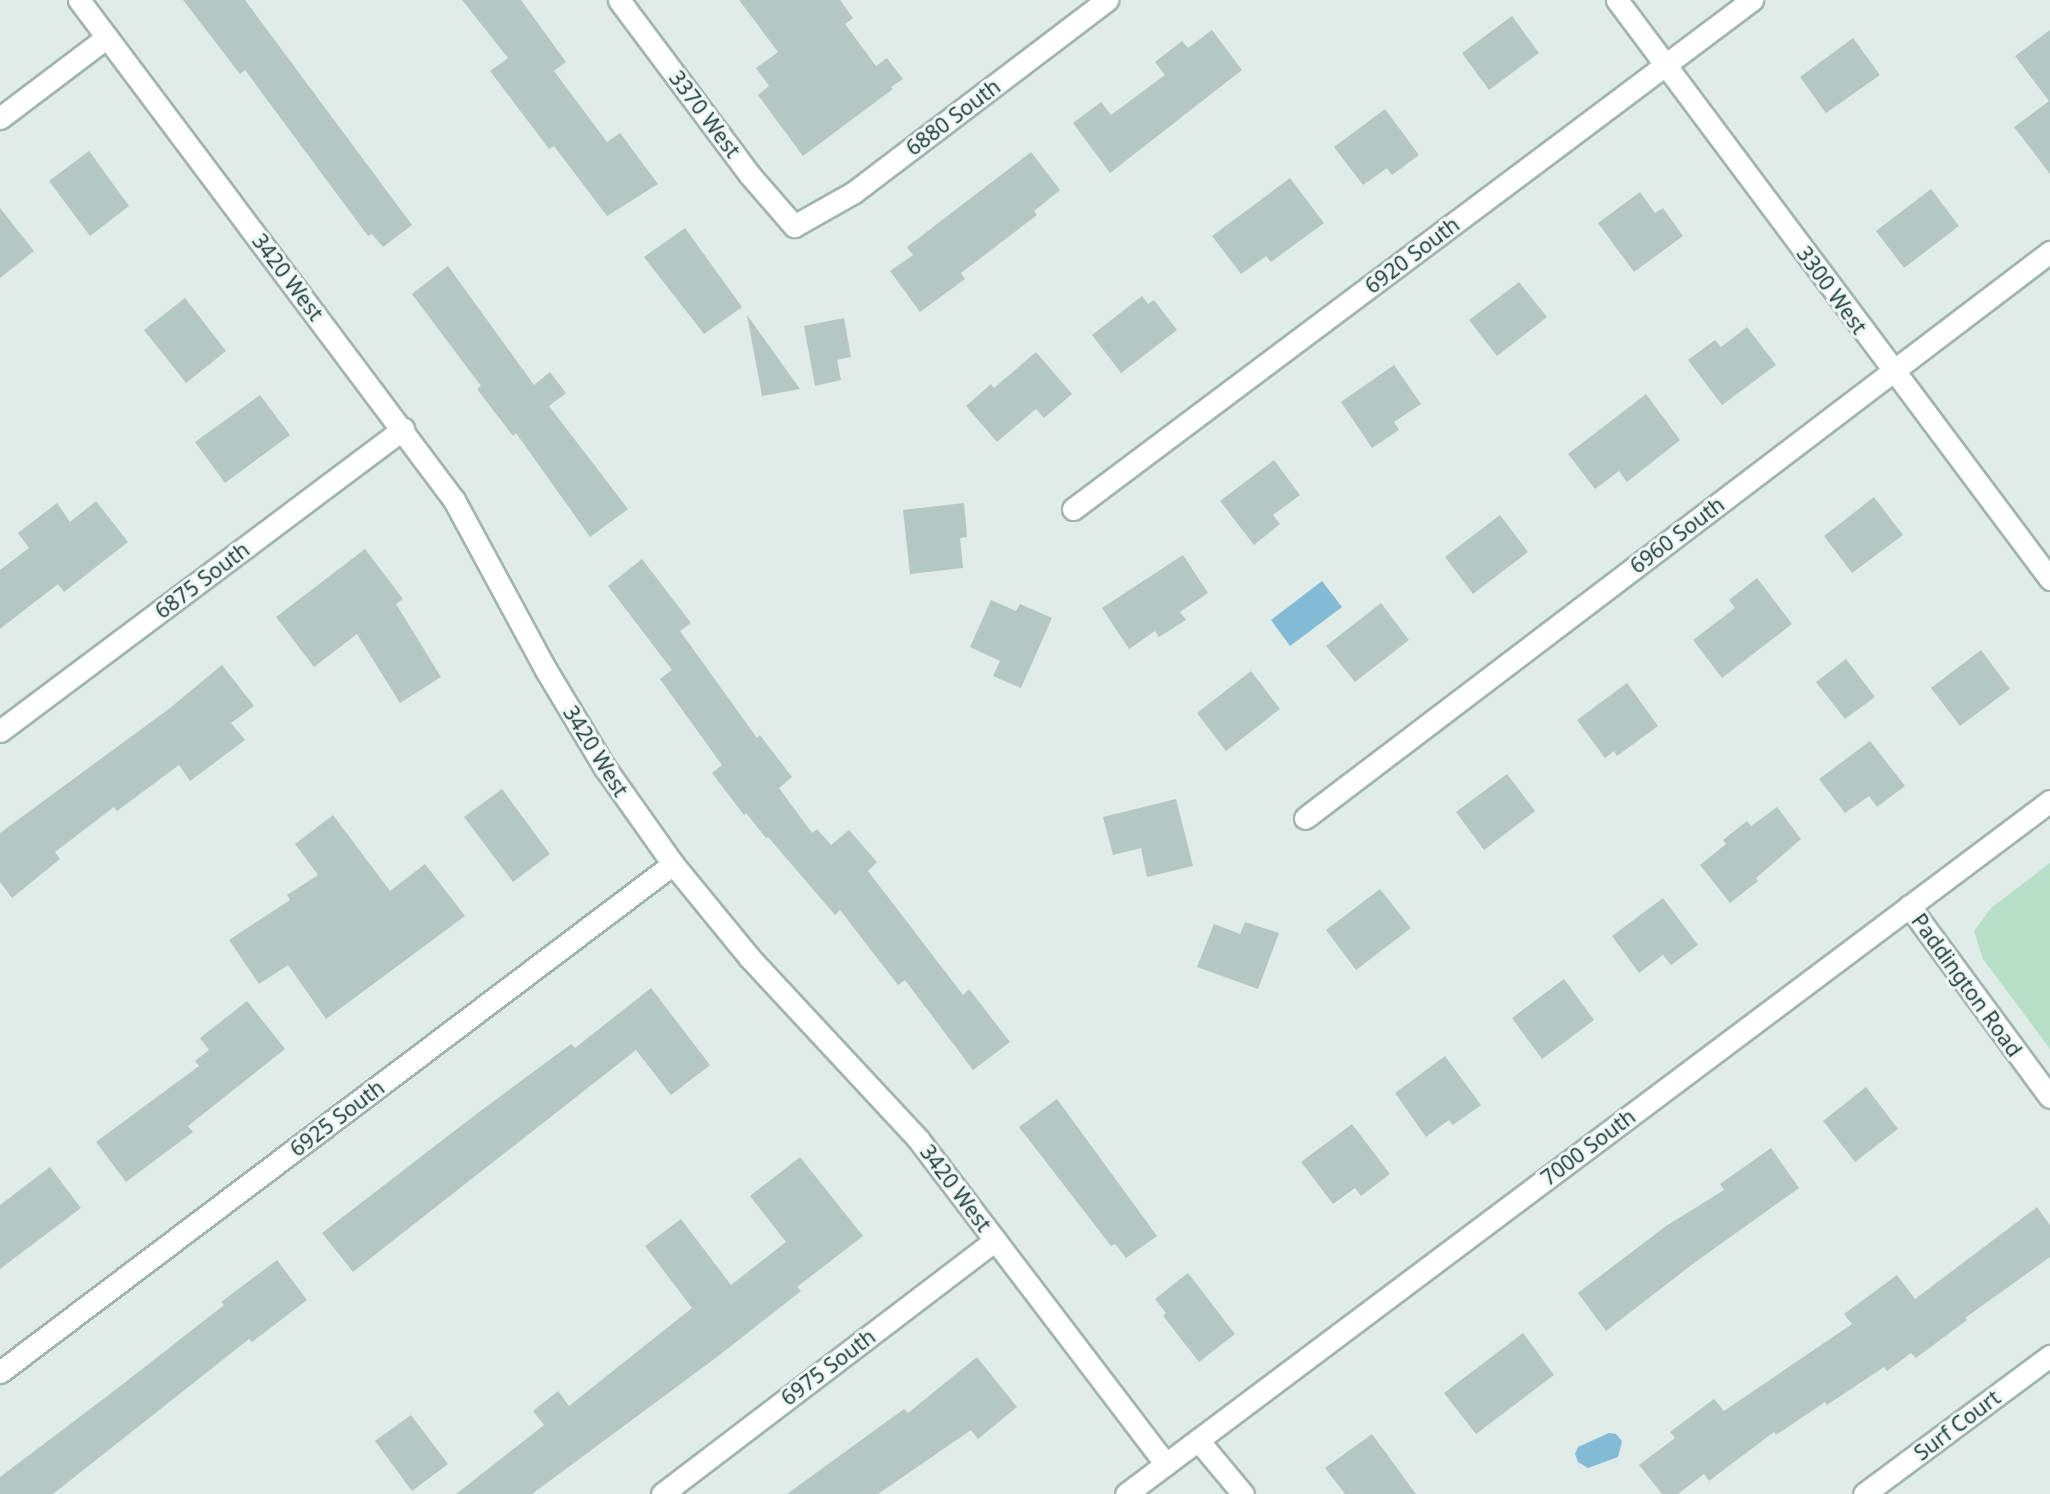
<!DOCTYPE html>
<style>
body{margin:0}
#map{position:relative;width:2050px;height:1494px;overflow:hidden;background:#e0ece8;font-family:"Noto Sans",sans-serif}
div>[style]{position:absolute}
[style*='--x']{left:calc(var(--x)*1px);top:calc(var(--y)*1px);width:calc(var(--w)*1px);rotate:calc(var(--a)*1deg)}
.green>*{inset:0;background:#b7dfc8}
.water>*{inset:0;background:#83bbd6}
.building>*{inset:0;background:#b5c7c2}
.roads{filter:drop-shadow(2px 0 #a2b4b0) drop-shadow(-2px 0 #a2b4b0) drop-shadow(0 2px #a2b4b0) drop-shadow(0 -2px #a2b4b0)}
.minor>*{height:21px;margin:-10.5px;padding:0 10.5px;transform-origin:10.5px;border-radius:10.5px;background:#fff}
.secondary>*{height:21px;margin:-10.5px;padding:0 10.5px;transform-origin:10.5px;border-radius:10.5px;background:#fff}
span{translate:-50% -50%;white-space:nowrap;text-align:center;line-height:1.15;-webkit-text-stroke:6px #f0f8f6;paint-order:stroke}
.street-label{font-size:21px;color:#1f3e3a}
</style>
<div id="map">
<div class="green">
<div style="clip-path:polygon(2050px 863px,2050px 1049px,1983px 959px,1974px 931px,1991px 908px)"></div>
</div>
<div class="water">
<div style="clip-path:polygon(1322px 581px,1342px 607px,1290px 646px,1271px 620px)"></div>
<div style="clip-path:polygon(1609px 1433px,1616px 1434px,1622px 1441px,1618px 1457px,1588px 1468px,1578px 1462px,1575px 1454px,1578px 1447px)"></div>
</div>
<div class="building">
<div style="clip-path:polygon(183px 0,245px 0,412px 225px,383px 247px,372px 234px,368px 236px,245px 70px,240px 74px)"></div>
<div style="clip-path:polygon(462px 0,521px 0,566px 62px,554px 71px,607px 142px,620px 133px,658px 184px,607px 216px,554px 146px,549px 149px,490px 71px,508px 58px)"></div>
<div style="clip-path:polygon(739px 0,840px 0,853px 18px,845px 24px,876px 66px,887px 58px,903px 79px,891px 87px,893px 89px,803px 156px,758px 95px,769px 86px,756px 68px,778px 52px)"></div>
<div style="clip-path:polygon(1512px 16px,1539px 53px,1489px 90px,1462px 53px)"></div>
<div style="clip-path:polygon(1212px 30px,1242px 70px,1110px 173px,1073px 123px,1101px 102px,1111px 115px,1165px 75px,1155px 62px,1182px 41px,1188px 48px)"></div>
<div style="clip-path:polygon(2050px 30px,2050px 174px,2014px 127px,2049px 101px,2015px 56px)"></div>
<div style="clip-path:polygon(1853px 38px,1880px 75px,1826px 113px,1800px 77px)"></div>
<div style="clip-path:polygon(1385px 109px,1419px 155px,1392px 175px,1387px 168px,1363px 185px,1334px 147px)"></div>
<div style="clip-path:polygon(89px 151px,129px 206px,90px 236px,49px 181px)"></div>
<div style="clip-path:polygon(1031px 152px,1060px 190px,1034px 211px,1037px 215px,961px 273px,965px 279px,920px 312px,890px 271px,913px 255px,907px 247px)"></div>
<div style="clip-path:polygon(1290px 178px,1324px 223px,1271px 262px,1266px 256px,1241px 274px,1212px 236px)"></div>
<div style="clip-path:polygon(1931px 189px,1959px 226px,1904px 268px,1876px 231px)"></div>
<div style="clip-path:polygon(1640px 192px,1655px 213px,1663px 208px,1683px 236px,1634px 272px,1598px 223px)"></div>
<div style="clip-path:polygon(0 208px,34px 251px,0 278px)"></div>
<div style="clip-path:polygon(685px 228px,742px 307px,704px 334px,644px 257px)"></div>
<div style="clip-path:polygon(448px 266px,534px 385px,550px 372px,566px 393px,549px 406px,628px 509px,590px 537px,516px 433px,513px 436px,477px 389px,481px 386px,412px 294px)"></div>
<div style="clip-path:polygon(1519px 282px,1547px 317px,1497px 356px,1469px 320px)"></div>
<div style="clip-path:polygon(1142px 296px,1148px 304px,1154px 300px,1177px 330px,1121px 373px,1092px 335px)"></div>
<div style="clip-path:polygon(185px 298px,226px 351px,186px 383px,144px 330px)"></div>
<div style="clip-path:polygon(747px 315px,800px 389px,762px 396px)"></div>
<div style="clip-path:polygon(844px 318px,851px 357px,837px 360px,841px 380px,815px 386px,804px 326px)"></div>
<div style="clip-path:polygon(1747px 327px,1776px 365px,1722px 405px,1688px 360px,1715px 340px,1721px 347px)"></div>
<div style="clip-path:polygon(1036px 352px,1072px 394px,1044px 418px,1036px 409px,997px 442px,966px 406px,991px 384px,994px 388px)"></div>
<div style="clip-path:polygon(1394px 365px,1421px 404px,1394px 422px,1399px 430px,1372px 448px,1341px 402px)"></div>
<div style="clip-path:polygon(1646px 394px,1680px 440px,1627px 482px,1619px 471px,1595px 489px,1568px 454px)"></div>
<div style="clip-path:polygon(260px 395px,290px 435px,225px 483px,195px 442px)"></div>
<div style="clip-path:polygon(1274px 460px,1300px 495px,1273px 515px,1280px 524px,1254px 545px,1220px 501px)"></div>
<div style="clip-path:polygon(1874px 497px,1903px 535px,1852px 573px,1824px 536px)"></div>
<div style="clip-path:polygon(96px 501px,128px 542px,64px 592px,58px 584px,0 629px,0 570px,29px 548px,18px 533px,57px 503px,70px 522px)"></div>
<div style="clip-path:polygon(964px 503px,967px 537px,960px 538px,963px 568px,910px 574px,903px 510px)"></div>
<div style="clip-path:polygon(1500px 515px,1528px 552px,1473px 594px,1445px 557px)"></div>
<div style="clip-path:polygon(365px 549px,403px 599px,396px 604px,441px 677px,400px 703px,357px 634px,314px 667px,276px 617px)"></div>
<div style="clip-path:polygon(1183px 555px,1208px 593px,1180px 612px,1186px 620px,1159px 637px,1155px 631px,1129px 649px,1102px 608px)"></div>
<div style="clip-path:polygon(642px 559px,691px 623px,680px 631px,757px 738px,760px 735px,792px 777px,779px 788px,812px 833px,817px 829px,831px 845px,849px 830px,877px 862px,868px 871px,963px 995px,969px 989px,1010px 1042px,973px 1070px,905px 980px,898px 985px,840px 910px,835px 915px,768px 837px,766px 838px,746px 813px,744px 815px,712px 773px,722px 765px,660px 679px,672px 670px,608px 586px)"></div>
<div style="clip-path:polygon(1757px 578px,1792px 624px,1722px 678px,1693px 640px,1735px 608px,1729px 600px)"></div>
<div style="clip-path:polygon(991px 600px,1016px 611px,1020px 604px,1052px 618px,1021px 688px,993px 676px,1000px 661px,970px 647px)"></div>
<div style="clip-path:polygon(1381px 603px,1409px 640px,1355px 682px,1326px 646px)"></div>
<div style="clip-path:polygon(1981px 650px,2010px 689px,1960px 726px,1931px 688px)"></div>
<div style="clip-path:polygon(1846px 659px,1875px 697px,1845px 719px,1816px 682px)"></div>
<div style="clip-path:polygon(222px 665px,254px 706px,231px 723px,245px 740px,190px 781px,179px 765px,117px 811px,114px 807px,55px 852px,60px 859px,12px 898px,0 882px,0 833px,170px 708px)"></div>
<div style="clip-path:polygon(1251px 671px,1280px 709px,1226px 751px,1197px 713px)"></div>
<div style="clip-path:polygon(1627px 683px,1658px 726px,1617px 756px,1614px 751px,1605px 758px,1577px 720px)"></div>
<div style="clip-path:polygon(1870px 741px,1905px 786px,1877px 807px,1869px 796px,1845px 813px,1819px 779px)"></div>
<div style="clip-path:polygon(1507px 774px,1535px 811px,1484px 850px,1456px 812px)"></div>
<div style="clip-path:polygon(502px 789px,550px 854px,513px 882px,464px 817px)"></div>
<div style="clip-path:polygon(1176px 799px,1193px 866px,1147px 877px,1141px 848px,1113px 855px,1103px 817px)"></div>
<div style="clip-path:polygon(1777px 807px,1801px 839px,1756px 878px,1758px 881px,1730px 903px,1700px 865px,1726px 844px,1723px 840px,1747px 821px,1751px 826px)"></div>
<div style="clip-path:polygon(333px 815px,390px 891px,425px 864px,465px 916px,326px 1019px,288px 965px,259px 984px,229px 940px,290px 900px,287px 895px,318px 875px,295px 844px)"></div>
<div style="clip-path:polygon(1380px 889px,1411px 928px,1356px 970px,1326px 930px)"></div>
<div style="clip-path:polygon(1663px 898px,1698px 945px,1671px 965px,1663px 955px,1639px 973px,1612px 936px)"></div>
<div style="clip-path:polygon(1245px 922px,1279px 933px,1258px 989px,1197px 967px,1214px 924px,1240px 934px)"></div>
<div style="clip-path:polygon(1564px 979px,1594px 1020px,1542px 1059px,1512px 1018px)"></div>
<div style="clip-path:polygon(651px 988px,710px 1065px,671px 1095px,636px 1050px,353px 1272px,322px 1233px,479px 1112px,571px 1044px,575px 1048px)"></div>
<div style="clip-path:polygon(247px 1001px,285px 1049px,188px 1126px,193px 1132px,126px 1182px,96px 1142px,199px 1066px,195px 1061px,209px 1050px,200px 1038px)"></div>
<div style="clip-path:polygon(1445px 1056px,1481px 1105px,1453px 1125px,1449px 1120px,1426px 1137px,1395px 1093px)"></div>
<div style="clip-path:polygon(1866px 1087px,1898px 1129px,1855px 1162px,1823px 1121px)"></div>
<div style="clip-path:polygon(1057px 1099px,1157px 1236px,1126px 1258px,1115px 1244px,1111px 1246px,1019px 1127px)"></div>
<div style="clip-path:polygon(1352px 1124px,1390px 1174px,1361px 1196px,1355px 1188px,1333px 1204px,1301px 1162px)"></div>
<div style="clip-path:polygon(1771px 1148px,1799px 1188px,1694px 1263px,1606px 1331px,1578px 1293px,1666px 1226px,1724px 1190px,1720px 1184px)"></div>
<div style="clip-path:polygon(800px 1157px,863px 1236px,797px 1287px,801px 1291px,717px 1357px,532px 1494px,456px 1494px,544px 1425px,533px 1411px,558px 1391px,569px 1406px,692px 1308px,645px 1246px,681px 1219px,731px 1285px,786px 1242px,750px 1196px)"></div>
<div style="clip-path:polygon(50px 1167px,81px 1208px,0 1269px,0 1205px)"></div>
<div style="clip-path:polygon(2037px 1207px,2050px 1225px,2050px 1257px,1965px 1318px,1967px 1320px,1916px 1358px,1911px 1353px,1887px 1371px,1884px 1367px,1827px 1405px,1825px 1402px,1776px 1435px,1774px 1432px,1709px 1481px,1704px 1474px,1678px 1494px,1662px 1494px,1639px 1465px,1675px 1438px,1670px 1432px,1714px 1399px,1724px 1411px,1852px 1324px,1844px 1314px,1897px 1275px,1915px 1299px)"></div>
<div style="clip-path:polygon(277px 1260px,307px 1300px,252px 1342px,249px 1339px,53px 1494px,0 1494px,0 1477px,114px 1391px,224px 1305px,221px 1302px)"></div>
<div style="clip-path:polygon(1188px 1273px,1235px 1334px,1199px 1362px,1163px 1316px,1166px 1313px,1155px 1299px)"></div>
<div style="clip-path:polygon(1523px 1333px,1554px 1375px,1476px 1434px,1444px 1393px)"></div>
<div style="clip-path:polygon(977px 1357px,1017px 1407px,978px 1439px,971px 1430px,878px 1494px,787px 1494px,904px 1409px,908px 1413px)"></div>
<div style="clip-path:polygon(411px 1415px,448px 1464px,412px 1491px,375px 1441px)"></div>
<div style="clip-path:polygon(1372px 1434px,1416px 1494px,1345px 1494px,1325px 1468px)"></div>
</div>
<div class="roads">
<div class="minor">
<div style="--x:79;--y:0;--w:625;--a:53.13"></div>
<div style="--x:454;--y:500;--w:193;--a:61.6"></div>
<div style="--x:546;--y:670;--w:114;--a:59"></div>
<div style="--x:605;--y:768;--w:118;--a:54.7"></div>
<div style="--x:673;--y:864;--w:120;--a:50.7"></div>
<div style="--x:749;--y:957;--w:248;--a:47.1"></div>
<div style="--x:918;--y:1139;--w:409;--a:52.7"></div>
<div style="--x:619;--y:0;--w:217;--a:53.2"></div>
<div style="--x:749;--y:174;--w:69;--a:49.1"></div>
<div style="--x:794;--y:226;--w:69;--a:-29.5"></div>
<div style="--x:854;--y:192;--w:318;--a:-37.2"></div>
<div style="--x:1617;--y:0;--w:723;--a:53.21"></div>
<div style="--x:0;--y:118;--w:134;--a:-37.1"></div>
<div style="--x:1073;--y:509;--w:849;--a:-36.86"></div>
<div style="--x:0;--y:731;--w:504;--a:-36.85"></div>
<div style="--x:1305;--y:818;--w:936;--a:-37.23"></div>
<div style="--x:1909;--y:906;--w:237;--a:53.6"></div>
<div style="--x:0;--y:1372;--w:843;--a:-37.05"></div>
<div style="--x:1198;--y:1440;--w:70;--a:50.2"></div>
<div style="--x:662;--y:1494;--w:419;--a:-37.3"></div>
<div style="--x:1864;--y:1494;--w:232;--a:-36.6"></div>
</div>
<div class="secondary">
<div style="--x:1126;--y:1494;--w:1155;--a:-36.87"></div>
</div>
</div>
<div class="street-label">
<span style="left:705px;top:114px;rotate:53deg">3370 West</span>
<span style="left:953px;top:117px;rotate:-37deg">6880 South</span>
<span style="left:1412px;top:255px;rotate:-37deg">6920 South</span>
<span style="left:288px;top:277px;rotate:53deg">3420 West</span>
<span style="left:1832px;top:290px;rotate:54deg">3300 West</span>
<span style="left:1677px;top:535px;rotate:-37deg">6960 South</span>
<span style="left:202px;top:580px;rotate:-37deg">6875 South</span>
<span style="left:596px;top:751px;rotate:58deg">3420 West</span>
<span style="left:1967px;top:985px;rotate:54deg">Paddington Road</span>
<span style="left:337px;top:1118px;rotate:-37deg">6925 South</span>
<span style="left:1588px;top:1147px;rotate:-37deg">7000 South</span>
<span style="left:956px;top:1188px;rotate:53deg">3420 West</span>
<span style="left:828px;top:1367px;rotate:-37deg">6975 South</span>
<span style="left:1957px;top:1425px;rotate:-37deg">Surf Court</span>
</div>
</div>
